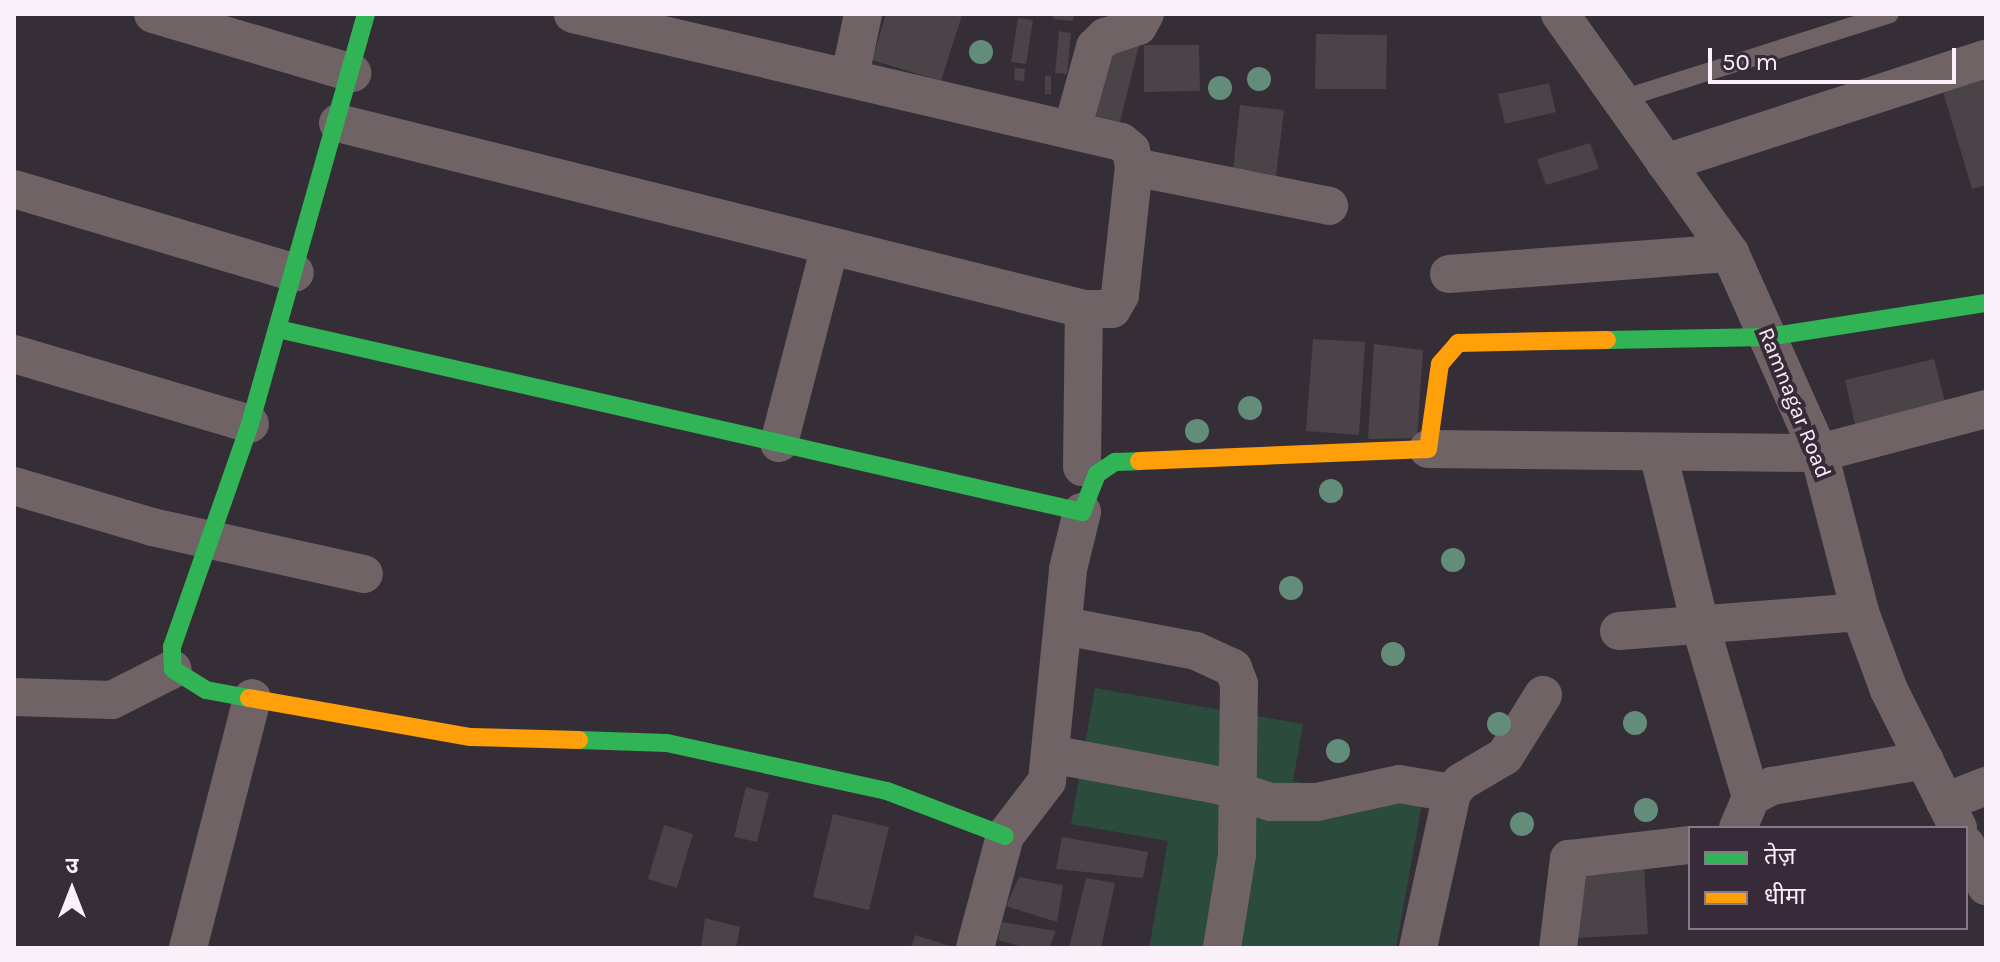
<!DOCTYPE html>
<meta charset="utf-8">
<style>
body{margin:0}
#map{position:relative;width:2000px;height:962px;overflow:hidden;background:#352e36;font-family:Karla,"Noto Sans Devanagari",sans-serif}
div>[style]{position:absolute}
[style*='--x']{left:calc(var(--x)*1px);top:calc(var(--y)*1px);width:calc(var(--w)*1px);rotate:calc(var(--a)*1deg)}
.green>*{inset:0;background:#2b4b3d}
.building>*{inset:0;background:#4a4348}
.lane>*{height:18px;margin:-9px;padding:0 9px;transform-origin:9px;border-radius:9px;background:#706366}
.street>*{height:38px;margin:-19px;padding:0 19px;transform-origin:19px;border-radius:19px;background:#706366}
.fast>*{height:18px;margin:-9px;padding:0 9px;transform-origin:9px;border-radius:9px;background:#30b455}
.slow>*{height:18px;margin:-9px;padding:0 9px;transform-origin:9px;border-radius:9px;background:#ff9f0a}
.trees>*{width:24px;height:24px;margin:-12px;border-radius:50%;background:#638c7a}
span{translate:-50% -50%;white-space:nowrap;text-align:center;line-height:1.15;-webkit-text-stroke:8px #382b39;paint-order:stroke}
.street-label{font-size:22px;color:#f9f0f9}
.frame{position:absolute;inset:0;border:16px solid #f9f0f9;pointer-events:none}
.legend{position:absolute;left:1688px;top:826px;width:280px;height:104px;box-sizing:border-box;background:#382b39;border:2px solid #857a86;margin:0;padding:10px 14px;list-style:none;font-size:24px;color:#f9f0f9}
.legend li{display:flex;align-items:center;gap:16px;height:40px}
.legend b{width:40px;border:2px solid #857a86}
.north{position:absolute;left:32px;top:850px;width:80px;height:80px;-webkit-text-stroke:6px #382b39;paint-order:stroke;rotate:0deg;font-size:22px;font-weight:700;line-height:32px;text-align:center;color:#f9f0f9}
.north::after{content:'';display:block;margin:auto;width:28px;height:36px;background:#f9f0f9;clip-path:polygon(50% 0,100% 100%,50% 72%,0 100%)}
.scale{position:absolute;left:1708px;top:48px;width:248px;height:36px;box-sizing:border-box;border:4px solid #f9f0f9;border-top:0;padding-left:10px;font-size:24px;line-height:28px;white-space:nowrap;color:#f9f0f9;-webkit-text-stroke:6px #382b39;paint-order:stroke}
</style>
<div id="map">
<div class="green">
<div style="clip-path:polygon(1095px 688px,1303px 724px,1293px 781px,1422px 803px,1396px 948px,1149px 948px,1168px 841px,1071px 824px)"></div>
</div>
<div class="building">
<div style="clip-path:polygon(886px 14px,962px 15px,941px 81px,872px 60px)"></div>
<div style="clip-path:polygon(1054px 14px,1074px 14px,1073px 21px,1053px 19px)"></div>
<div style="clip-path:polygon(1018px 18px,1033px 20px,1026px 64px,1011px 62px)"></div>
<div style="clip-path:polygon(1059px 31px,1071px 33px,1067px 74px,1055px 73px)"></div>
<div style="clip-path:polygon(1316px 34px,1387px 35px,1386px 89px,1315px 89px)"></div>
<div style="clip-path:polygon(1115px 39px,1139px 45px,1119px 126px,1095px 120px)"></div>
<div style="clip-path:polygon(1144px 45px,1199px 45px,1200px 91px,1144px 92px)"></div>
<div style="clip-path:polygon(1015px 68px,1025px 69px,1024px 81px,1014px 80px)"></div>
<div style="clip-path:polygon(1986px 71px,1986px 185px,1972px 189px,1941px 85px)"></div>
<div style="clip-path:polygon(1045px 76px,1051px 76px,1051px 94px,1045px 94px)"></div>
<div style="clip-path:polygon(1549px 83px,1556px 112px,1505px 124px,1498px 94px)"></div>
<div style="clip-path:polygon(1240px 105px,1284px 110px,1276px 176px,1233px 171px)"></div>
<div style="clip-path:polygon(1590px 143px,1599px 169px,1546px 185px,1537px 159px)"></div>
<div style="clip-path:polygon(1313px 339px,1365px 342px,1359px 435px,1306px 431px)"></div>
<div style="clip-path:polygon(1374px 344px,1423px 350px,1417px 438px,1368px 439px)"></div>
<div style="clip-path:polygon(1934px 359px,1947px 410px,1857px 433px,1845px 380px)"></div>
<div style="clip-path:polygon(746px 787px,769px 793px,757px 842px,734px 837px)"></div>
<div style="clip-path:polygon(833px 814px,889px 827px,869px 910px,813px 897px)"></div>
<div style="clip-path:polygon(664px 825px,693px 834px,677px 888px,648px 879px)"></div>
<div style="clip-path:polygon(1062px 837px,1148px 852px,1143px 878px,1056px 869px)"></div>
<div style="clip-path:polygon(1644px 865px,1648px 934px,1576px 938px,1573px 868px)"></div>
<div style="clip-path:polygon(1019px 877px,1063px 885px,1057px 922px,1006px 906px)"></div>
<div style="clip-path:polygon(1086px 878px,1115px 883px,1101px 948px,1069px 948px)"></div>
<div style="clip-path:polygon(705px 918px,740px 927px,736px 948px,701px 948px)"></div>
<div style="clip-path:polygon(1002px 922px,1056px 931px,1049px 948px,1027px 948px,998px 940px)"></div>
<div style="clip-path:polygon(915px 935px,953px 947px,953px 948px,911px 948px)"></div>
</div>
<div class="lane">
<div style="--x:1619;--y:100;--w:284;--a:-17.6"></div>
</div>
<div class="street">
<div style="--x:153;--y:14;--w:208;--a:16.5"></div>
<div style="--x:1560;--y:14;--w:293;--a:54.6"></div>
<div style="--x:1730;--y:253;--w:219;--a:66"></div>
<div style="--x:1819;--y:453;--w:164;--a:75.5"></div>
<div style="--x:1860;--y:612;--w:83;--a:69.6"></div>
<div style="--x:1889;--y:690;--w:154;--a:63.4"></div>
<div style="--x:850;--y:76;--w:63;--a:-78.2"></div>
<div style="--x:338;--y:123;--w:769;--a:14"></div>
<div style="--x:1084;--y:309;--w:28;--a:0"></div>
<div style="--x:1112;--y:309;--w:16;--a:-60"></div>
<div style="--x:1120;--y:295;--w:129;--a:-83.8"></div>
<div style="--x:1134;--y:167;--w:17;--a:-100"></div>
<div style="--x:1131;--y:150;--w:13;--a:-141"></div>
<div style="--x:1121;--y:142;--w:563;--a:-166.85"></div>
<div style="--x:1072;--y:130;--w:86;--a:-74.5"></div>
<div style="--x:1095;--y:47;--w:14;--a:-45"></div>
<div style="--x:1105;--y:37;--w:35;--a:-18"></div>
<div style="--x:1138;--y:26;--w:14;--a:-60"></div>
<div style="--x:1665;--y:163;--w:337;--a:-18"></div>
<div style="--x:1134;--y:167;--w:199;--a:11.3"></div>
<div style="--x:14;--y:189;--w:293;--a:16.6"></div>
<div style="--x:1449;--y:274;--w:282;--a:-4.3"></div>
<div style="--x:14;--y:354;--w:246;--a:16.5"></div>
<div style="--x:779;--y:443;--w:203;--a:-75.5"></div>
<div style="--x:1428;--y:449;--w:391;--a:0.6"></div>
<div style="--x:1819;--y:453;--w:173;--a:-14.8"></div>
<div style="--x:1658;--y:453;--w:176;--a:76.2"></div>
<div style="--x:1700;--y:624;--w:180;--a:73.6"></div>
<div style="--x:1082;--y:467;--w:158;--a:-89.3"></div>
<div style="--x:14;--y:486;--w:144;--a:16.5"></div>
<div style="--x:152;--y:527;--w:217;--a:12.5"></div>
<div style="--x:1064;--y:626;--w:134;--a:10.7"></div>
<div style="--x:1196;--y:651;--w:41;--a:24.7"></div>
<div style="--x:1233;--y:668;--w:17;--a:69"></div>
<div style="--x:1239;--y:684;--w:171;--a:90.7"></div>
<div style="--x:1237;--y:855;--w:94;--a:99.2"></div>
<div style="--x:1619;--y:631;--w:242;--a:-4.5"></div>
<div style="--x:14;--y:697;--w:98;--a:1.8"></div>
<div style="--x:112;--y:700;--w:68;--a:-26.9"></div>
<div style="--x:1050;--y:754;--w:171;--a:10.5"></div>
<div style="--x:1218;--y:785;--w:56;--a:17.8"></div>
<div style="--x:1271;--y:802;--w:46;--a:0"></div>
<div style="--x:1317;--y:802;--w:84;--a:-12.4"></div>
<div style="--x:1399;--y:784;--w:54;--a:9.6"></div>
<div style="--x:1945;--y:802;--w:44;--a:-21.3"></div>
<div style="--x:1738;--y:828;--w:34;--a:-67"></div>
<div style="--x:1751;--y:797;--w:24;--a:-28"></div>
<div style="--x:1772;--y:786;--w:155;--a:-9.6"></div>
<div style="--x:1966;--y:845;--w:46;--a:64"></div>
<div style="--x:188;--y:948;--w:258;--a:-75.6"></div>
<div style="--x:975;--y:948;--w:116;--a:-75"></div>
<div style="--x:1005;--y:836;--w:69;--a:-52.6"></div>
<div style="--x:1047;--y:781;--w:213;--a:-84.3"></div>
<div style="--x:1068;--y:569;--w:59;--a:-76.2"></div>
<div style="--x:1418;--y:948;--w:159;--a:-77.6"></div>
<div style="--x:1452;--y:793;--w:14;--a:-51"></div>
<div style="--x:1461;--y:782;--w:51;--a:-30.6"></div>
<div style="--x:1505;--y:756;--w:72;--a:-58.1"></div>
<div style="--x:1558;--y:948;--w:90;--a:-83"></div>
<div style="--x:1569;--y:859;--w:122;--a:-6.6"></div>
</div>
<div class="fast">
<div style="--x:278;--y:329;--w:825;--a:12.82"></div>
<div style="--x:1082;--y:512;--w:41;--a:-68.5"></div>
<div style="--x:1097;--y:474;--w:22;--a:-34"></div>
<div style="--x:1115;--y:462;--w:24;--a:-2"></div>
<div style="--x:1607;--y:340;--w:161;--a:-1.1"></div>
<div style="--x:1768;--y:337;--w:221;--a:-8.9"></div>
<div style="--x:249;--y:698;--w:44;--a:-169.5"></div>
<div style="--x:206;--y:690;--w:39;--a:-148"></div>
<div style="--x:173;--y:669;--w:22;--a:-93"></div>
<div style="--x:172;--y:647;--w:236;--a:-70.7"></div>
<div style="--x:250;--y:424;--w:426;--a:-74.2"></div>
<div style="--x:579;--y:740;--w:88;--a:2"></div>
<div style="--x:667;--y:743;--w:225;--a:12.3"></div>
<div style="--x:887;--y:791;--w:126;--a:20.9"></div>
</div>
<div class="slow">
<div style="--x:1139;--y:461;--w:289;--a:-2.4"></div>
<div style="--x:1428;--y:449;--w:86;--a:-82"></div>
<div style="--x:1440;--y:364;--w:28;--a:-49"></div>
<div style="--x:1458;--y:343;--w:149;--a:-1.2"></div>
<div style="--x:249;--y:698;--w:225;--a:10"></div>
<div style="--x:471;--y:737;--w:108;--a:1.6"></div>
</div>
<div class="trees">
<div style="left:981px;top:52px"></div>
<div style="left:1259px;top:79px"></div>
<div style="left:1220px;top:88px"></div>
<div style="left:1250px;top:408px"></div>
<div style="left:1197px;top:431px"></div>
<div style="left:1331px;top:491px"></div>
<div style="left:1453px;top:560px"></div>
<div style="left:1291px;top:588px"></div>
<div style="left:1393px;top:654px"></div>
<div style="left:1635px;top:723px"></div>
<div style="left:1499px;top:724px"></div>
<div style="left:1338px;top:751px"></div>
<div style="left:1646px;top:810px"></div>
<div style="left:1522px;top:824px"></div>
</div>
<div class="street-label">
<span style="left:1794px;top:403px;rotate:68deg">Ramnagar Road</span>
</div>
<div class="frame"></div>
<ul class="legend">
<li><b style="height:10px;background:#30b455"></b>तेज़</li>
<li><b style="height:10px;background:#ff9f0a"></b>धीमा</li>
</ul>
<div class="north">उ</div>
<div class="scale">50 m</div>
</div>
